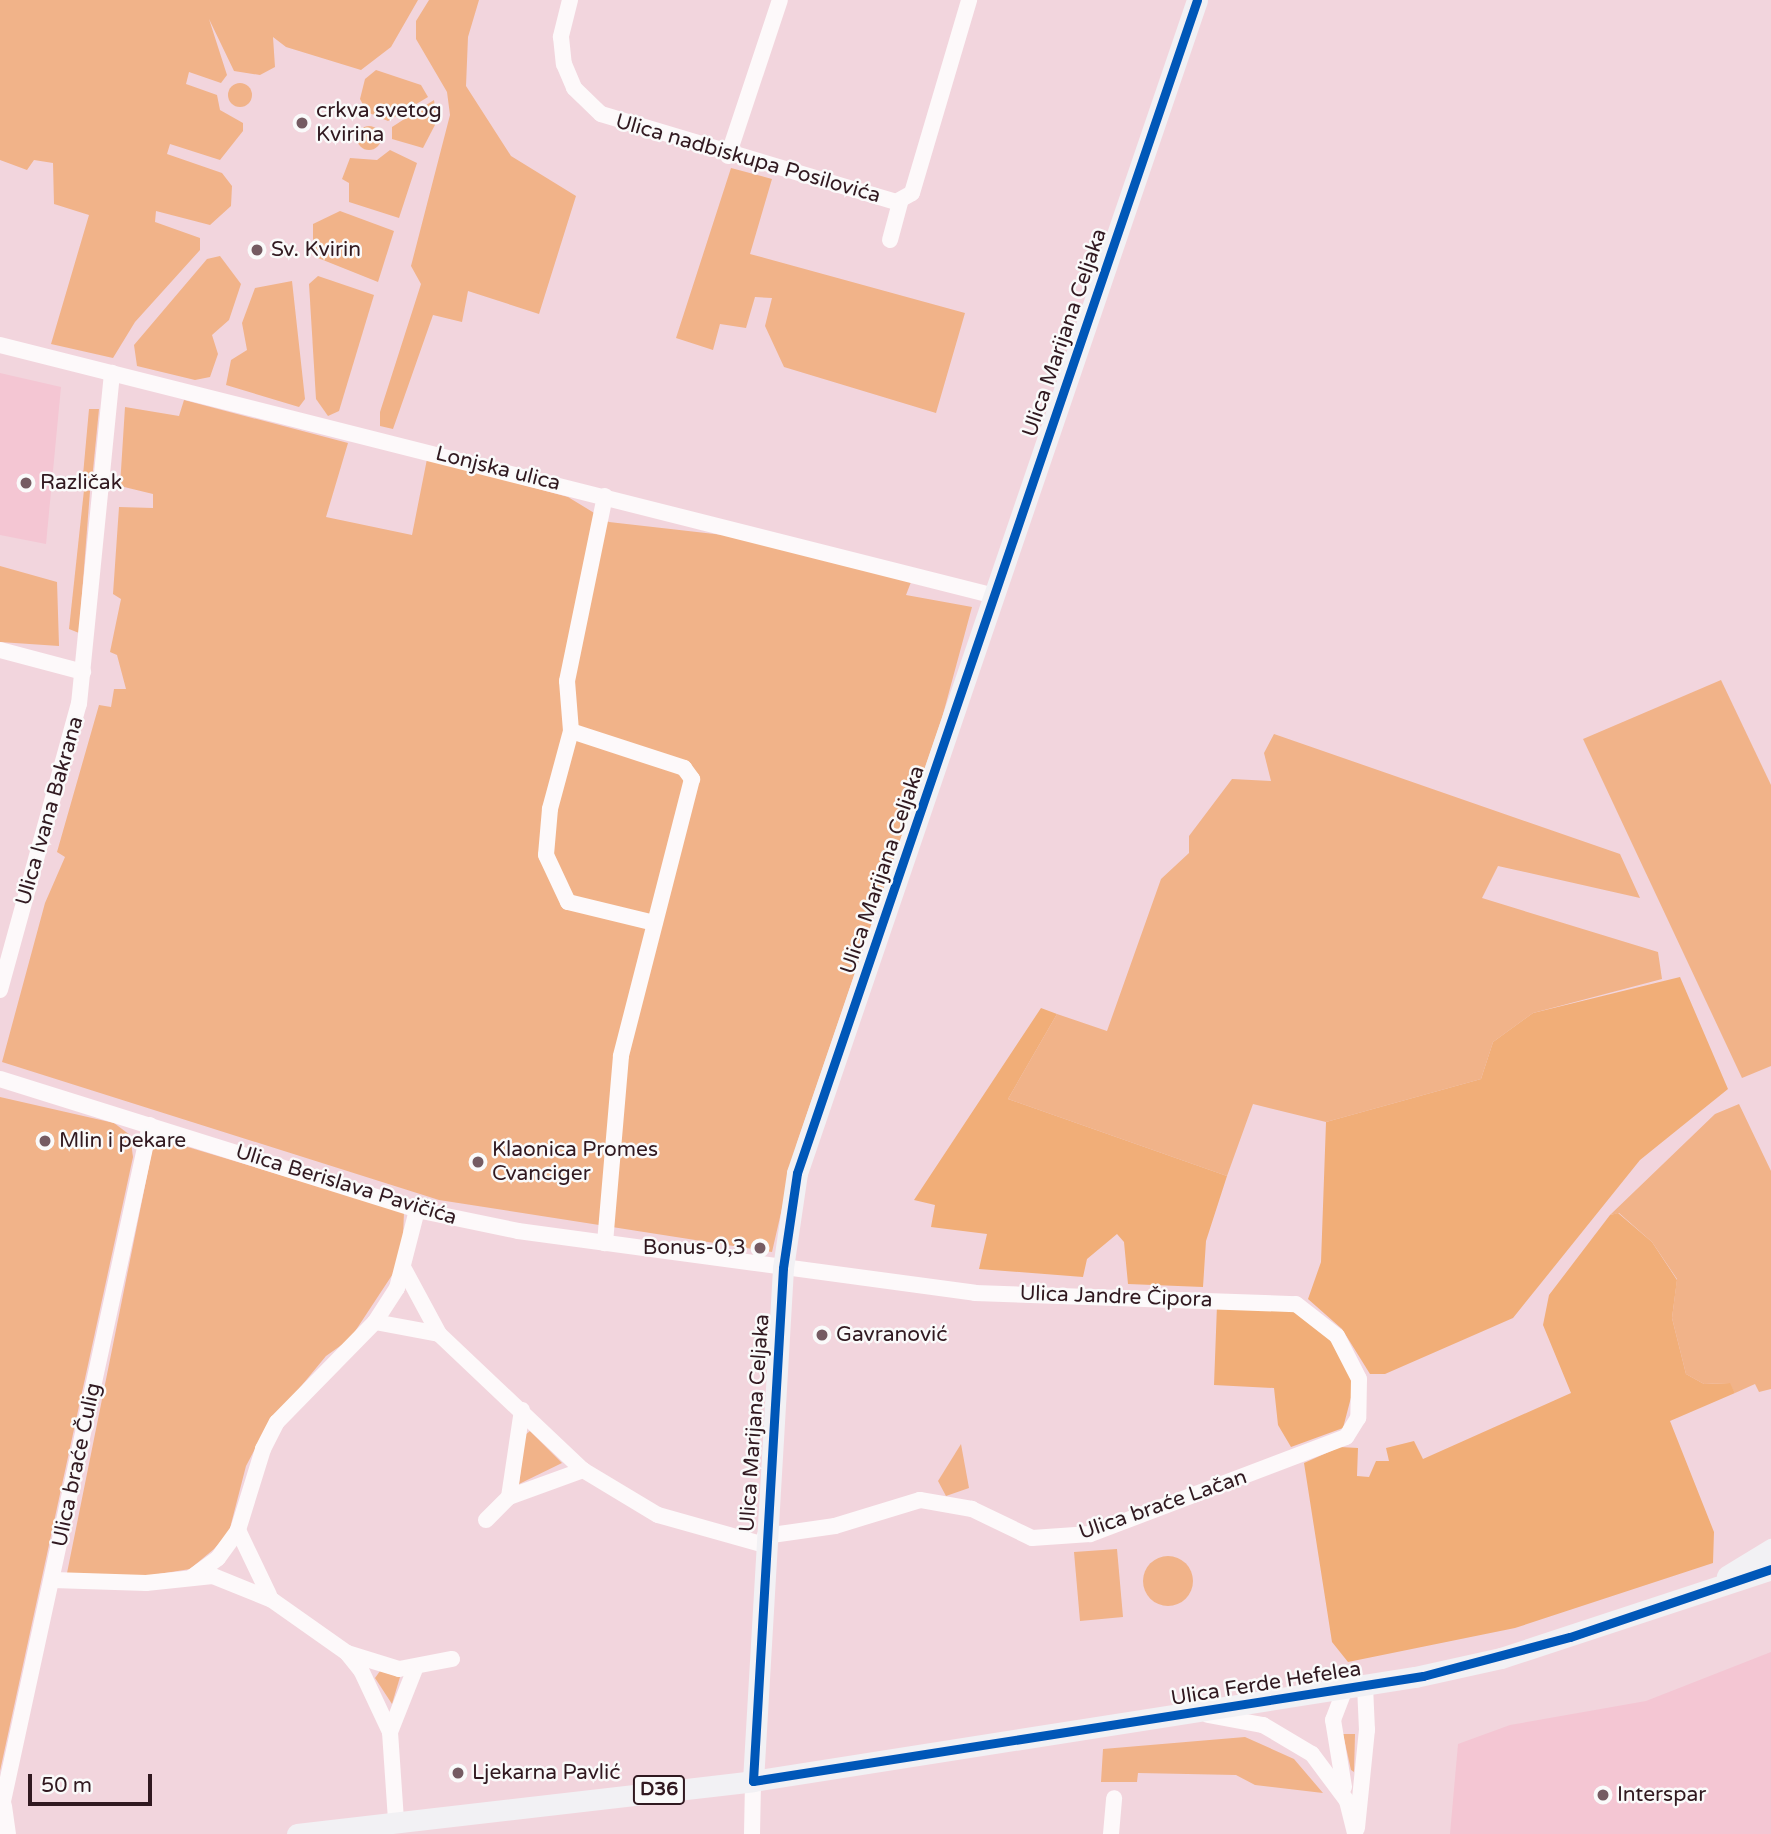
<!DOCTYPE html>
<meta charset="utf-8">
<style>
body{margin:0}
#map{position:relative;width:1771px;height:1834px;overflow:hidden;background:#f2d5dd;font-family:"Varela Round",sans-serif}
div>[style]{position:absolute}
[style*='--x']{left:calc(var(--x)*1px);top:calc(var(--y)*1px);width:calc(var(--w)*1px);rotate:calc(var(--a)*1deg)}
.built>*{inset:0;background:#f4c6d3}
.green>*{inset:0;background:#f1b389}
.round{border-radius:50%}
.forest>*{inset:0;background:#f1ae78}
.minor>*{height:16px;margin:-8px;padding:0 8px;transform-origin:8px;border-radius:8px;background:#fdf9fa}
.major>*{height:21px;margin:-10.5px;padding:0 10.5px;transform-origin:10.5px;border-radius:10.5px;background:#f2f1f4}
.cycleway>*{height:9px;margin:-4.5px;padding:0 4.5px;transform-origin:4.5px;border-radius:4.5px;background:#0057b8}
.dots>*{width:19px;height:19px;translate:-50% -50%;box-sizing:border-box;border:4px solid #fafafa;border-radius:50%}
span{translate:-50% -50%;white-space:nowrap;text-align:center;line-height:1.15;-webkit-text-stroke:5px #fafafa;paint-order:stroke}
.shield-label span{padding:2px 5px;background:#fafafa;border:2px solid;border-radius:5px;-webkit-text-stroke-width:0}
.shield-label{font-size:19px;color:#311920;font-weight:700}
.poi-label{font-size:21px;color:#311920}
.left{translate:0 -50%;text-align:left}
.right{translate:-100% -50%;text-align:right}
.street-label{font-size:21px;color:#311920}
.scale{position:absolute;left:28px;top:1774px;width:124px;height:32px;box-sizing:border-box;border:4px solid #311920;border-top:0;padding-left:9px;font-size:21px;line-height:24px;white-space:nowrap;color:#311920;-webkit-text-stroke:5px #fafafa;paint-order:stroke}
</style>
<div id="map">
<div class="built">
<div style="clip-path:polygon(0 373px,61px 387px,46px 544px,0 535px)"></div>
<div style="clip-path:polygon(1771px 1652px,1771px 1834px,1450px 1834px,1458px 1744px,1510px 1725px,1646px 1701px)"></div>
</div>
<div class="green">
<div style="clip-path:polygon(0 0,418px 0,391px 47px,361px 70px,286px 47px,273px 37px,275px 67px,260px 75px,234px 71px,209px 19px,227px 75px,221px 83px,189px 72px,186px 84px,217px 95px,220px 110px,243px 123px,243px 131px,220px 160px,170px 144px,167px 154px,222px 173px,232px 186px,231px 206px,210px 225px,156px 211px,155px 222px,200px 238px,200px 250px,135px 322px,113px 358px,51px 344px,89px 215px,54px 204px,53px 163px,34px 160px,27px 170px,0 160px)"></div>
<div style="clip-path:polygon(429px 0,479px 0,468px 37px,466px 86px,511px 156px,576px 196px,539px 314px,468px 291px,462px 322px,433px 315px,393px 429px,380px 426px,380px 412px,421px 284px,411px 266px,450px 115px,447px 92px,416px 39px,416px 21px)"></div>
<div style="clip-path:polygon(376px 70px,421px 85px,428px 97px,388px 121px,367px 112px,360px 99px,365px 79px)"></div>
<div class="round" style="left:228px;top:83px;width:24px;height:24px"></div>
<div style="clip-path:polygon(434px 100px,437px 121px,423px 148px,392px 139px,392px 127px)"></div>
<div class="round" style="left:357px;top:126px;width:24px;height:24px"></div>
<div style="clip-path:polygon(390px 150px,417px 163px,399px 218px,349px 202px,349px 183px,342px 179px,350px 158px,377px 160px)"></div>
<div style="clip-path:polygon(731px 168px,772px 179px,750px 254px,965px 313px,936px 413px,784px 367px,765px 326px,772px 298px,755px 297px,746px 328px,720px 324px,713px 350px,676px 338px)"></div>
<div style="clip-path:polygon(340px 211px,394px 231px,378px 282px,313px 256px,313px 224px)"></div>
<div style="clip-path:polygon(220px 256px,241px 284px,229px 320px,212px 335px,218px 354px,210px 377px,195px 380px,137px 366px,134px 345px,207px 259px)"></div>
<div style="clip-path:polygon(318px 276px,374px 295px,339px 411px,328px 416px,316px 399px,309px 284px)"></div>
<div style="clip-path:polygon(292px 281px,305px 399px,299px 407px,226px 385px,231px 360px,247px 350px,242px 323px,255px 288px)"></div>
<div style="clip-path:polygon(184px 400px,348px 443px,326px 517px,412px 535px,427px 459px,568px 497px,609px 522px,732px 536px,911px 582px,906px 595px,972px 607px,942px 718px,797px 1143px,772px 1252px,439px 1200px,2px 1062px,45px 903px,65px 857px,57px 852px,99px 705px,111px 707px,114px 689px,126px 689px,117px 655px,110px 652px,121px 599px,113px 594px,119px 507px,153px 508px,153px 494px,120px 486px,125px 407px,179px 416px)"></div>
<div style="clip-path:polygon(89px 409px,99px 409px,92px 480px,83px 475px)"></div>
<div style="clip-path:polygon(84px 490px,90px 491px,79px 633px,69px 629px)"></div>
<div style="clip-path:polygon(0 566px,57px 582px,59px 646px,0 642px)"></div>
<div style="clip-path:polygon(1721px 680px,1771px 785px,1771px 1066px,1742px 1078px,1583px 739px)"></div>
<div style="clip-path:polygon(1274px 734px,1620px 854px,1640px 898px,1498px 866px,1482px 898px,1658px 952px,1662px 979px,1533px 1013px,1493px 1042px,1481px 1079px,1326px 1122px,1253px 1104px,1227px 1176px,1008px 1099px,1057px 1014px,1107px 1031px,1161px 879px,1189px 853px,1189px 836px,1232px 779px,1271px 781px,1264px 753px)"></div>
<div style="clip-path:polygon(0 1097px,114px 1123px,130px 1135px,133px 1157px,0 1771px)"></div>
<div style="clip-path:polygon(1739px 1104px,1771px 1171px,1771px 1389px,1759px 1392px,1755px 1384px,1735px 1393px,1729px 1383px,1704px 1384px,1686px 1374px,1672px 1318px,1677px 1279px,1652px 1242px,1619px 1213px,1610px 1215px,1715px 1114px)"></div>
<div style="clip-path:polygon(161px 1139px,404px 1212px,402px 1260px,350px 1339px,326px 1356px,265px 1430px,246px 1466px,229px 1532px,214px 1549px,190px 1569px,146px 1576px,67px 1573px,152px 1151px)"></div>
<div style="clip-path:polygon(530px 1431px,562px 1463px,519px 1484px,525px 1435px)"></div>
<div style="clip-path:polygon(961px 1444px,969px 1488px,946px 1496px,938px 1481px)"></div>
<div style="clip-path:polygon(1117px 1549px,1123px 1617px,1080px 1621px,1074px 1552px)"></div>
<div class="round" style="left:1143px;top:1556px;width:50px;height:50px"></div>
<div style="clip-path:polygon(380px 1671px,400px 1677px,392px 1704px,375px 1678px)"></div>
<div style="clip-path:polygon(1343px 1734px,1355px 1734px,1354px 1772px,1351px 1770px)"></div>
<div style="clip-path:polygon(1245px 1737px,1294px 1759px,1323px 1793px,1255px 1785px,1236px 1775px,1138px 1773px,1137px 1782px,1101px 1782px,1103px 1749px)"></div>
</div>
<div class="forest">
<div style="clip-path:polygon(1680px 977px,1728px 1089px,1640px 1160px,1513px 1318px,1385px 1374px,1370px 1374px,1342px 1329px,1308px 1299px,1321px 1262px,1326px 1122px,1481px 1079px,1493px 1042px,1533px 1013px)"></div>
<div style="clip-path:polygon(1041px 1008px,1057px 1014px,1008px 1099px,1227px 1176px,1206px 1241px,1203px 1287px,1128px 1284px,1124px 1242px,1117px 1234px,1087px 1259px,1083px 1277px,979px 1269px,987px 1234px,931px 1227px,935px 1205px,914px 1200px)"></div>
<div style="clip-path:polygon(1618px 1213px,1652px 1242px,1677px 1280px,1672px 1318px,1686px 1374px,1704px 1384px,1730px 1383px,1735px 1393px,1670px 1421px,1714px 1532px,1713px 1563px,1515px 1628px,1348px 1662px,1332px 1642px,1304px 1463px,1340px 1447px,1358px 1448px,1357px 1476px,1369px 1477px,1376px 1461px,1389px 1461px,1386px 1448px,1414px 1441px,1423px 1459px,1571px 1393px,1543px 1325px,1549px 1295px,1610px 1215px)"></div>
<div style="clip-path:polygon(1217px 1305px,1301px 1312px,1334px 1340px,1354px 1386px,1343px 1428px,1291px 1447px,1278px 1425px,1274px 1388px,1214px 1385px)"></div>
</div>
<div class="minor">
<div style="--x:570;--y:0;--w:38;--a:104"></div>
<div style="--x:561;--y:37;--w:27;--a:84"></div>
<div style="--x:564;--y:64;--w:26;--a:67"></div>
<div style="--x:574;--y:88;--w:37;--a:44"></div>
<div style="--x:601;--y:114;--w:308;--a:16.6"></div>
<div style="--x:896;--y:202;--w:18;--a:-29"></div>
<div style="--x:912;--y:193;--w:201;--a:-73.5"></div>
<div style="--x:728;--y:156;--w:164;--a:-71.6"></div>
<div style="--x:890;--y:240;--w:39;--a:-75"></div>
<div style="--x:0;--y:345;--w:1026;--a:14.16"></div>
<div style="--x:605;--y:496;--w:189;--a:101.6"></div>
<div style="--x:567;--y:681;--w:50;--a:85.4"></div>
<div style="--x:571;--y:731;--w:81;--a:105.1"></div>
<div style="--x:550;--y:809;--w:46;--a:95"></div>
<div style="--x:546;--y:855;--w:52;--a:64.9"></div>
<div style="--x:568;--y:902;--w:89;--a:13.7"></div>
<div style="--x:0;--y:650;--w:86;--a:14.8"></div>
<div style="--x:571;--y:731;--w:119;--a:18.1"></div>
<div style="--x:684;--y:768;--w:14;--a:54"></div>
<div style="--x:692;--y:779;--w:286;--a:104.4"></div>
<div style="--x:621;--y:1056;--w:188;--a:94.9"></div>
<div style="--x:0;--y:990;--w:297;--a:-74.6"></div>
<div style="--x:79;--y:704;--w:333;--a:-84.3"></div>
<div style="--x:0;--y:1079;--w:437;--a:17.4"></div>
<div style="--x:417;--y:1210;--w:103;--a:11.7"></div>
<div style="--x:518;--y:1231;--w:461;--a:7.7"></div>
<div style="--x:975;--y:1293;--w:321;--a:2"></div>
<div style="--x:1296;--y:1304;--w:52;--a:38"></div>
<div style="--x:1337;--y:1336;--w:48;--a:62.9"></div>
<div style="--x:1359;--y:1379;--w:39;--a:91"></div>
<div style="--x:1358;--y:1418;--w:22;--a:122"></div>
<div style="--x:1346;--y:1437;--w:274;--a:159.2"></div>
<div style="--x:1090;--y:1534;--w:58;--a:176.1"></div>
<div style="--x:1032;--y:1538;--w:67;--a:-154.2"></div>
<div style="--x:972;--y:1509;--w:53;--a:-170.2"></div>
<div style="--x:920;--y:1500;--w:89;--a:163"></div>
<div style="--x:835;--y:1526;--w:71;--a:171.9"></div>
<div style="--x:404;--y:1269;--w:74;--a:61.7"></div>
<div style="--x:439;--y:1334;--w:198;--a:43.4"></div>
<div style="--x:583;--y:1470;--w:87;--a:31"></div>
<div style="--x:658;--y:1515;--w:111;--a:15.7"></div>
<div style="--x:375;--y:1322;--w:65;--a:10.6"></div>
<div style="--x:509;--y:1497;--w:79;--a:-20"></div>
<div style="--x:486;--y:1520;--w:33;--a:-45"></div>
<div style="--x:509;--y:1497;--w:88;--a:-81.5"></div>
<div style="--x:192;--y:1577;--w:32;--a:-36"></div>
<div style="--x:218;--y:1558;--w:34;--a:-54"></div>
<div style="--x:53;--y:1580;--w:93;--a:1.8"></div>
<div style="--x:146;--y:1583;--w:67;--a:-6"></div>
<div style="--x:213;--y:1576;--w:64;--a:22.1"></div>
<div style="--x:272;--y:1600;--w:92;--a:35.2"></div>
<div style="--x:347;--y:1653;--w:22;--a:51"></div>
<div style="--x:361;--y:1670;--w:68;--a:64.9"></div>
<div style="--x:390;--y:1732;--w:87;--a:86.1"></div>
<div style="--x:269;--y:1595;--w:72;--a:-115.5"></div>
<div style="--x:238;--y:1530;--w:85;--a:-72.8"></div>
<div style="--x:263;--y:1449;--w:30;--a:-63"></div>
<div style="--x:277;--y:1422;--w:140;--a:-45.6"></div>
<div style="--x:375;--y:1322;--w:40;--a:-57.1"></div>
<div style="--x:397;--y:1288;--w:81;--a:-75.6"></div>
<div style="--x:347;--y:1653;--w:54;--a:17.1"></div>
<div style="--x:399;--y:1669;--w:54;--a:-10.7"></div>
<div style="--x:1208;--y:1715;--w:56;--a:10.3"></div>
<div style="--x:1263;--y:1725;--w:57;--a:30.6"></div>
<div style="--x:1312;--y:1754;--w:59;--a:53.3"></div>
<div style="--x:1347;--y:1801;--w:34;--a:76"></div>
<div style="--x:390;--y:1732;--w:68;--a:-68.4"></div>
<div style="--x:1344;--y:1787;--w:68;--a:-99.3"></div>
<div style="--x:1333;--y:1720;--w:33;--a:-69"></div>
<div style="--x:4;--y:1806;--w:28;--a:82"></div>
<div style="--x:0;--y:1815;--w:706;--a:-77.74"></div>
<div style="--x:1357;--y:1828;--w:99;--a:-84.2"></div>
<div style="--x:1367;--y:1730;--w:44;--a:-92.6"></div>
<div style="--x:752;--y:1834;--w:53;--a:-88.9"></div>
<div style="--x:1111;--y:1834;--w:36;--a:-85"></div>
</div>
<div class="major">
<div style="--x:1727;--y:1576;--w:52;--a:-31.5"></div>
<div style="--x:753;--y:1781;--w:514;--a:-86.65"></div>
<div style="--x:783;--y:1268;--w:96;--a:-81.6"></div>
<div style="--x:797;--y:1173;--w:1239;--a:-71.17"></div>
<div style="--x:297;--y:1834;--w:459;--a:-6.6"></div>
<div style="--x:753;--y:1781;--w:670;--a:-8.93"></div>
<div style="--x:1415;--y:1677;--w:88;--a:-12.5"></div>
<div style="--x:1501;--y:1658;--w:284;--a:-18.2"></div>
</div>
<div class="cycleway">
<div style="--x:1197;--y:0;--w:1239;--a:108.83"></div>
<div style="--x:797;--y:1173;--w:96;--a:98.4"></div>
<div style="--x:783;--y:1268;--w:514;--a:93.35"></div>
<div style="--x:753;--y:1781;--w:678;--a:-8.91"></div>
<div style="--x:1423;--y:1676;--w:152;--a:-14.9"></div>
<div style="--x:1570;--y:1637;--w:212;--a:-18.7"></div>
</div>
<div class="dots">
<div style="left:302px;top:123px;background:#755b62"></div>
<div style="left:257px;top:250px;background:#755b62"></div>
<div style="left:26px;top:483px;background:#755b62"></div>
<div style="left:45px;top:1141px;background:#755b62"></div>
<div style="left:478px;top:1162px;background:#755b62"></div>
<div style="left:760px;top:1248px;background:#755b62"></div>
<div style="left:822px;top:1335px;background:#755b62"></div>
<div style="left:458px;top:1773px;background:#755b62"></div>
<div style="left:1603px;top:1795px;background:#755b62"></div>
</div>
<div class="shield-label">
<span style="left:659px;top:1790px">D36</span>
</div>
<div class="poi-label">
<span class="left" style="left:316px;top:123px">crkva svetog<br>Kvirina</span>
<span class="left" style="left:271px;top:250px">Sv. Kvirin</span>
<span class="left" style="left:40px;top:483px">Različak</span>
<span class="left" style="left:59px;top:1141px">Mlin i pekare</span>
<span class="left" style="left:492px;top:1162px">Klaonica Promes<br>Cvanciger</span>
<span class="right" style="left:746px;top:1248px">Bonus-0,3</span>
<span class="left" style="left:836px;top:1335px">Gavranović</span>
<span class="left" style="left:472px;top:1773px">Ljekarna Pavlić</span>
<span class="left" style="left:1617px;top:1795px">Interspar</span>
</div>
<div class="street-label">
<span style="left:748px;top:159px;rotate:16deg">Ulica nadbiskupa Posilovića</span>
<span style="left:1065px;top:333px;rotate:-71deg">Ulica Marijana Celjaka</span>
<span style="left:498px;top:469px;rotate:14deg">Lonjska ulica</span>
<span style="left:50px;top:811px;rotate:-74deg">Ulica Ivana Bakrana</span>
<span style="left:883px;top:870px;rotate:-71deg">Ulica Marijana Celjaka</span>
<span style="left:346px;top:1185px;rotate:17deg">Ulica Berislava Pavičića</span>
<span style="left:1116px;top:1297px;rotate:2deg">Ulica Jandre Čipora</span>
<span style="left:755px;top:1423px;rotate:-86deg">Ulica Marijana Celjaka</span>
<span style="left:77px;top:1465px;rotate:-78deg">Ulica braće Čulig</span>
<span style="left:1163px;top:1505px;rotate:-19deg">Ulica braće Lačan</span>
<span style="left:1266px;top:1684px;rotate:-9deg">Ulica Ferde Hefelea</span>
</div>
<div class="scale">50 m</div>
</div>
